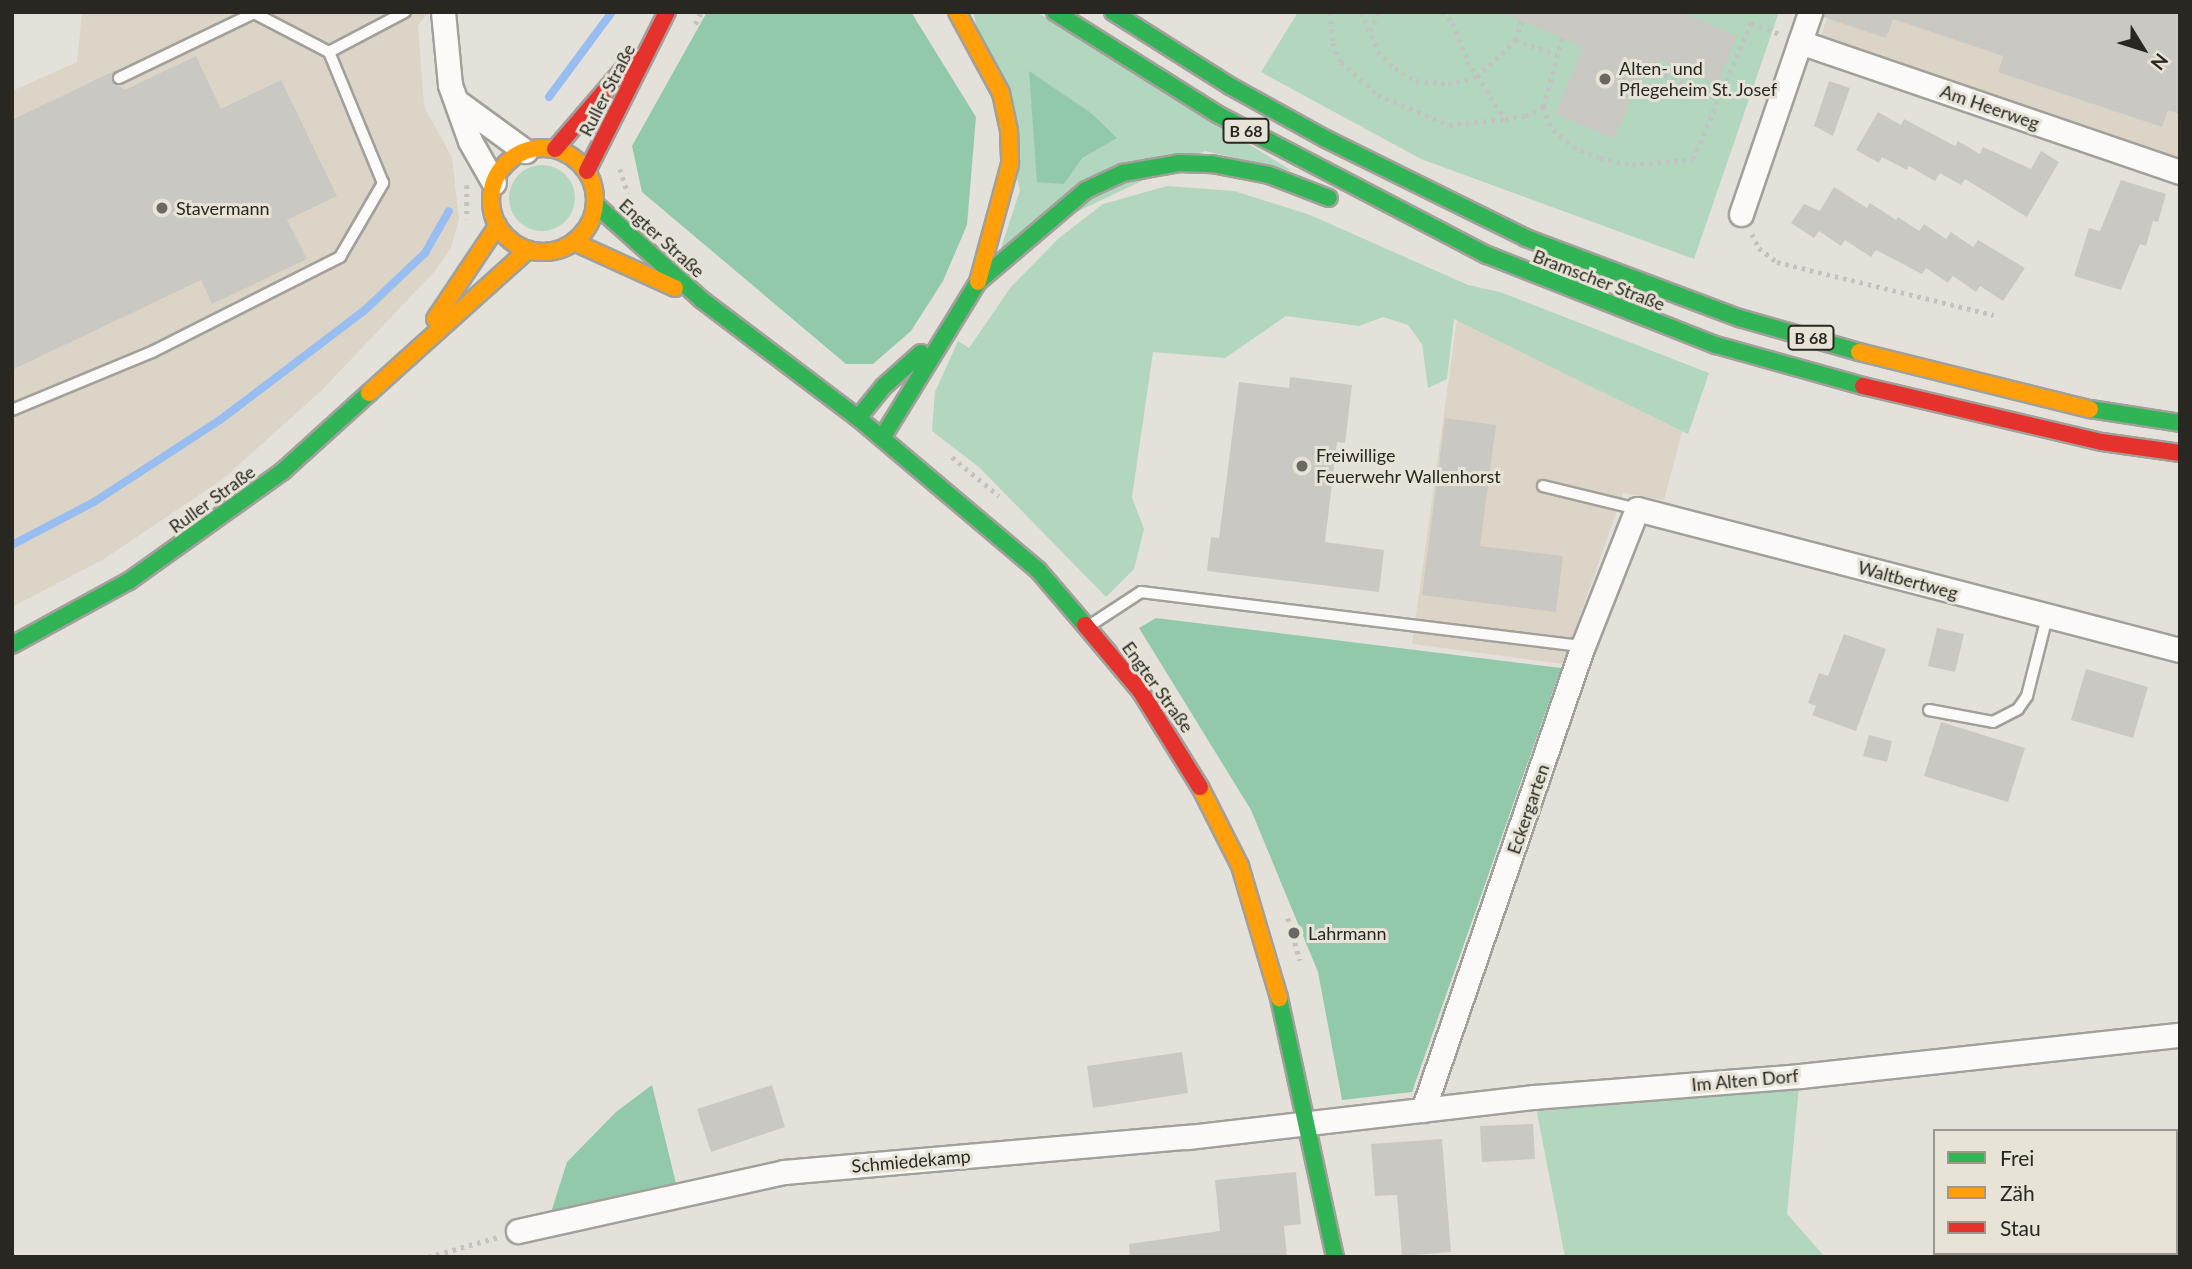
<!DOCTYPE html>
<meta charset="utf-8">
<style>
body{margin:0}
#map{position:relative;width:2192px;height:1269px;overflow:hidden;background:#e4e1da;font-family:Lato,sans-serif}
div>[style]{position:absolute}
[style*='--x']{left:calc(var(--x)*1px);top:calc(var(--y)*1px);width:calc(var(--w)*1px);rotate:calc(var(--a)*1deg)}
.commercial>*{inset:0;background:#dcd5c7}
.green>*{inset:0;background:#b2d6be}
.round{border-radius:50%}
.forest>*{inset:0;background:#92c9aa}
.stream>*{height:8px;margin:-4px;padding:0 4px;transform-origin:4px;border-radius:4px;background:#98bdf0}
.building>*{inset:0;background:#cac8c2}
.path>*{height:4.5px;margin-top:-2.25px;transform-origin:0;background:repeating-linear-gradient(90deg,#c3c2c1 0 3.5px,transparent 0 8.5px)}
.roads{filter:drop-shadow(2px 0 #a2a09b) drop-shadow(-2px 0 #a2a09b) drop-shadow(0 2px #a2a09b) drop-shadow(0 -2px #a2a09b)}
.lane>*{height:10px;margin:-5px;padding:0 5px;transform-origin:5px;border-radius:5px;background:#fbfaf9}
.street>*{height:23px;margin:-11.5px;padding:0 11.5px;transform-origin:11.5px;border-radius:11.5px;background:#fbfaf9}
.fast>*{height:16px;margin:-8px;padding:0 8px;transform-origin:8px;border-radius:8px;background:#30b455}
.slow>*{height:16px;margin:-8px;padding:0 8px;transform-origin:8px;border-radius:8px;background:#ff9f0a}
.slow>.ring{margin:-8px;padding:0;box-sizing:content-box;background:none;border:16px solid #ff9f0a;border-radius:50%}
.jam>*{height:16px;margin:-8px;padding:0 8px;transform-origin:8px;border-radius:8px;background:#e5322d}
.dots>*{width:19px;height:19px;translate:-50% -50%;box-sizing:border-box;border:4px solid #e7e3d7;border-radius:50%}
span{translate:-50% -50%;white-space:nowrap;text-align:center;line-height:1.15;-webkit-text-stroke:6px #e7e3d7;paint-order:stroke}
.shield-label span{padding:2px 5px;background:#e7e3d7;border:2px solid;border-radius:5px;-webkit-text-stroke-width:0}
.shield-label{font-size:16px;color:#292722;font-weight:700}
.poi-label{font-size:18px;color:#292722}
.left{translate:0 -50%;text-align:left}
.street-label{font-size:18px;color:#292722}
.frame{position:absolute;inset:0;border:14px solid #292722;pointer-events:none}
.legend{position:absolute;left:1933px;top:1129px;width:245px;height:126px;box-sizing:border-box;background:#e7e3d7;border:2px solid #9b988f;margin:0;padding:9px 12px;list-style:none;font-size:21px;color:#292722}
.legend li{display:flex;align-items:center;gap:14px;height:35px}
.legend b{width:35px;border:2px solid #9b988f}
.north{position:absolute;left:2108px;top:14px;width:70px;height:70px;-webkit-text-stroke:5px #e7e3d7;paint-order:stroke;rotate:128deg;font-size:19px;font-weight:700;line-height:28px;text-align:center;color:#292722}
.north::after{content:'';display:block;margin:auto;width:24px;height:32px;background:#292722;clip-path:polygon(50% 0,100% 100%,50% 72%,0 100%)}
</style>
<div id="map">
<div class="commercial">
<div style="clip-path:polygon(82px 12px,428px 12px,418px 26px,424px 106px,452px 158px,459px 219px,451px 248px,434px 272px,322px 390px,223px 479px,104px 559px,12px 607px,12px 91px,77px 62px)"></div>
<div style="clip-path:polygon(1829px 12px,2180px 12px,2180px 158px,1820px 38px)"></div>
<div style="clip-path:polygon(1458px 312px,1684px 424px,1664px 500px,1623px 493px,1563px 664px,1412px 644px)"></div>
</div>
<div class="green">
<div style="clip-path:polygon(973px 12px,1037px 12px,1292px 171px,1205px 151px,1001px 248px,1020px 190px)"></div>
<div style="clip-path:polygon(1298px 12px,1779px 12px,1694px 259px,1421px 159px,1261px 72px)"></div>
<div class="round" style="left:509px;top:165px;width:66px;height:66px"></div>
<div style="clip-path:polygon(1167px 186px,1234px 191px,1310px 215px,1468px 285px,1500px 292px,1709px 373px,1688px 434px,1454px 319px,1447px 379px,1428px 388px,1422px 344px,1408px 325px,1383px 317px,1359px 326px,1286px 316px,1225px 358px,1153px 352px,1132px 497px,1144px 529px,1134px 569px,1106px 597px,980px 468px,932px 431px,935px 392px,958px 341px,969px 348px,1011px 287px,1059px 238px,1103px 204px)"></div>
<div style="clip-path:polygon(1800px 1076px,1787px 1214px,1825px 1257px,1565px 1257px,1534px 1097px)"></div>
</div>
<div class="forest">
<div style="clip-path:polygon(707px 12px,911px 12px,976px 117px,967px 225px,943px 281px,911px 331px,873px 364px,846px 364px,642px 192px,632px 146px)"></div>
<div style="clip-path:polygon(1029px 71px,1091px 113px,1117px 138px,1082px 158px,1064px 184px,1037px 182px)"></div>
<div style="clip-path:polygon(1156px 618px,1561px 668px,1412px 1092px,1342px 1100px,1318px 972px,1251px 810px,1139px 628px)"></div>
<div style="clip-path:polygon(652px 1085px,679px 1196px,548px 1222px,567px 1162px,616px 1112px)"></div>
</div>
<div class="stream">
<div style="--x:549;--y:97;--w:106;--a:-53.5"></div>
<div style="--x:12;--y:545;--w:93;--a:-27.7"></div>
<div style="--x:94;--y:502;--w:150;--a:-33.1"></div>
<div style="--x:220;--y:420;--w:182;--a:-37.2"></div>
<div style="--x:365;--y:310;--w:83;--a:-43.5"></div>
<div style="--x:425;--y:253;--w:48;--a:-60.3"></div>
</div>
<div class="building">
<div style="clip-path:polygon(1501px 12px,1682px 12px,1737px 36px,1717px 84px,1660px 60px,1642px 74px,1614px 139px,1555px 114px,1583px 47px)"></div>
<div style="clip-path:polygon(1824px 12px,2180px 12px,2180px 114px,2168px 110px,2162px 127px,1998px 72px,2003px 56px,1893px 19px,1886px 38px,1823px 17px)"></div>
<div style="clip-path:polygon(196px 56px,221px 109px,281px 80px,337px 196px,287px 220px,307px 259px,212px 304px,201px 280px,12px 370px,12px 120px,116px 70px,112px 81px,125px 90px)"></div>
<div style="clip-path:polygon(1829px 81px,1850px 88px,1833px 136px,1814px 126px)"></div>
<div style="clip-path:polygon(1878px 112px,1901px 125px,1904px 119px,1955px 146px,1958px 141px,1980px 154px,1983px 147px,2031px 169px,2041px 151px,2059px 162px,2027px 217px,1965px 179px,1961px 185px,1940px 173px,1935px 181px,1909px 166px,1907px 170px,1882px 157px,1879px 163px,1856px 150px)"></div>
<div style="clip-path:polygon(2121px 180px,2166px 194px,2158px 222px,2153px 221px,2146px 246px,2140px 244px,2121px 290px,2074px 276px,2089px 228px,2100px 231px)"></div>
<div style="clip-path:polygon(1834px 187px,1867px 208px,1870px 203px,1896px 220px,1898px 217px,1919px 231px,1924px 224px,1946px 239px,1951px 232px,1973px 247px,1978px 240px,2025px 268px,2003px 301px,1980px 286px,1976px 292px,1953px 276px,1948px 283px,1926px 268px,1922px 274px,1876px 250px,1871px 257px,1845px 240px,1841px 246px,1819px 231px,1814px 238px,1791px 223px,1804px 204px,1820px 211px)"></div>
<div style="clip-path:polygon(1290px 377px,1352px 385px,1345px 443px,1337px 442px,1325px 542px,1384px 550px,1379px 592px,1207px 571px,1211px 537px,1219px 538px,1239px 382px,1289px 388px)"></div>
<div style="clip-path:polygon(1445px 418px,1496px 425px,1480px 546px,1563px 556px,1556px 612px,1422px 595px)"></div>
<div style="clip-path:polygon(1937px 628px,1964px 634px,1955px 672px,1928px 666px)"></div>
<div style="clip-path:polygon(1844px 634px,1886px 649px,1856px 731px,1812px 715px,1816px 706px,1808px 703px,1819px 673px,1828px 676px)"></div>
<div style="clip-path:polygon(2086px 669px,2148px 687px,2133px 738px,2071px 720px)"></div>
<div style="clip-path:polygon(1941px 722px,2025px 748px,2008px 802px,1924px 776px)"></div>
<div style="clip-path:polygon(1869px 735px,1892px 741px,1887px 762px,1863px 756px)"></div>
<div style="clip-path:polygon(1182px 1052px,1188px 1093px,1093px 1108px,1087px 1066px)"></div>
<div style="clip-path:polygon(772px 1085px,785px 1127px,711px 1152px,697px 1109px)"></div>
<div style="clip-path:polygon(1533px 1124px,1535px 1159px,1482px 1162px,1480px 1126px)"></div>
<div style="clip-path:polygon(1442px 1139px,1451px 1252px,1402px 1256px,1397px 1195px,1375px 1196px,1371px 1144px)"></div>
<div style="clip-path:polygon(1296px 1172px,1301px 1224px,1284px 1226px,1287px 1257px,1130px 1257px,1129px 1244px,1220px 1231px,1215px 1180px)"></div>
</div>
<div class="path">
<div style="--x:1330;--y:12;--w:31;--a:84"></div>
<div style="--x:1333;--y:43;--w:21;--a:67"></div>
<div style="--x:1341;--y:62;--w:50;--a:41.7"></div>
<div style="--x:1378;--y:95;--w:77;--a:22.9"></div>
<div style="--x:1449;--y:125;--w:55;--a:-6.2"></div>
<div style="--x:1362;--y:12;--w:42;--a:67.7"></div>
<div style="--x:1378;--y:51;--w:24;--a:45"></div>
<div style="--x:1395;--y:68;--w:25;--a:32"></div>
<div style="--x:1416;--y:81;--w:32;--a:5"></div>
<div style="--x:1448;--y:84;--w:30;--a:-14"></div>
<div style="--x:1477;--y:77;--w:53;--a:-44.2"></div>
<div style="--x:1515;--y:40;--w:20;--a:-70"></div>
<div style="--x:1442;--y:12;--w:16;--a:45"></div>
<div style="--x:1453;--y:23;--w:41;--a:68.5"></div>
<div style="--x:1468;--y:61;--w:69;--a:57.5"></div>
<div style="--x:1505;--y:119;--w:20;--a:-9"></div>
<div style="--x:1525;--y:116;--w:20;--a:-27"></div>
<div style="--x:1543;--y:107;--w:72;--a:-74.6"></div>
<div style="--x:695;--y:24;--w:13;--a:-63"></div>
<div style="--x:1370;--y:31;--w:21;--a:-65"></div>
<div style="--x:1515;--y:40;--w:44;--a:18.4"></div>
<div style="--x:1649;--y:68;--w:76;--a:23.2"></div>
<div style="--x:1543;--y:107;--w:25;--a:67"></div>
<div style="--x:1553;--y:130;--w:26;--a:40"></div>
<div style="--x:1573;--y:147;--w:29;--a:22"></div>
<div style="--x:1600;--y:158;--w:33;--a:12"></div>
<div style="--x:1632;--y:165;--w:61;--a:-5.6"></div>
<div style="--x:1693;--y:159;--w:148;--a:-66.9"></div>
<div style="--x:1751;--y:23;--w:31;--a:21"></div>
<div style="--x:620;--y:169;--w:26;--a:72"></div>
<div style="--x:467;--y:185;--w:34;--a:90"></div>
<div style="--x:1752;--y:234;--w:16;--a:63"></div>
<div style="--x:1759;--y:248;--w:23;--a:38"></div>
<div style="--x:1777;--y:262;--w:223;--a:13.7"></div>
<div style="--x:952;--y:457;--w:61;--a:39.7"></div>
<div style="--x:1288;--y:918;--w:44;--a:74.1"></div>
<div style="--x:428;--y:1257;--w:73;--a:-15.9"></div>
</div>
<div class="roads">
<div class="lane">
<div style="--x:119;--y:78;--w:150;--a:-25.7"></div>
<div style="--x:254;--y:13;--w:85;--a:27.5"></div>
<div style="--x:12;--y:410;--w:152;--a:-22.5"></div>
<div style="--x:152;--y:352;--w:211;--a:-26.8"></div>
<div style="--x:340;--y:257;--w:86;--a:-59.8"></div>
<div style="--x:383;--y:183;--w:142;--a:-112.4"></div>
<div style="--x:329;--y:52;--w:86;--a:-27.8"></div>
<div style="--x:1543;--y:486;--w:97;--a:13.7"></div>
<div style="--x:1089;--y:626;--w:62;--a:-33.2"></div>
<div style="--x:1141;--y:592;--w:445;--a:7"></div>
<div style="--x:1929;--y:710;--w:65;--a:10.6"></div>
<div style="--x:1993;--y:722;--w:28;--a:-27"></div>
<div style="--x:2018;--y:709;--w:16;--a:-55"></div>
<div style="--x:2027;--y:696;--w:81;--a:-75.8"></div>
</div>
<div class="street">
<div style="--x:443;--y:12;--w:73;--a:84.5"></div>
<div style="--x:450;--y:85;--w:59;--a:70.3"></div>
<div style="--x:470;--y:141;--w:48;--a:60.3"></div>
<div style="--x:1800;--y:42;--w:402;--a:18.9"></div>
<div style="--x:459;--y:103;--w:82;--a:36"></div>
<div style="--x:1741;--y:214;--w:213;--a:-71.1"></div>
<div style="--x:1423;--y:1110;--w:491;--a:-71"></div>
<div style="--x:1583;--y:646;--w:147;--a:-68.5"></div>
<div style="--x:1637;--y:509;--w:561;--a:14.56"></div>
<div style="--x:518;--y:1231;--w:272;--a:-12.5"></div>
<div style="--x:784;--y:1172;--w:406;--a:-5"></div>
<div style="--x:1188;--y:1137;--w:348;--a:-6.6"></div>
<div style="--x:1534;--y:1097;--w:267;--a:-4.5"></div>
<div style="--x:1800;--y:1076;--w:382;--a:-6.2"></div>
</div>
<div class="fast">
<div style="--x:1055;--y:12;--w:191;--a:32.2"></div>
<div style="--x:1217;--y:114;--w:305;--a:27.6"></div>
<div style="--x:1487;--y:255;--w:246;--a:21.5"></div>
<div style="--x:1716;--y:345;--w:153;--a:15.6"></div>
<div style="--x:1113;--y:12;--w:138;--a:32.3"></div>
<div style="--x:1230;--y:86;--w:110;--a:28.9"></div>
<div style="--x:1326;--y:139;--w:223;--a:26.3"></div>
<div style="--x:1526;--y:238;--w:228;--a:20.6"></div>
<div style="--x:1739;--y:318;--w:125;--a:15.8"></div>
<div style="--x:595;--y:204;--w:144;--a:41.9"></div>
<div style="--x:702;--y:300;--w:196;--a:37.1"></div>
<div style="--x:858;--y:418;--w:236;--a:40.2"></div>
<div style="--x:1038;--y:570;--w:72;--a:49.5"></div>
<div style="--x:2090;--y:409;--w:91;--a:8.8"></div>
<div style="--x:858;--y:418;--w:40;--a:-51"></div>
<div style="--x:883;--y:387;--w:51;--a:-41.8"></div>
<div style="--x:882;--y:438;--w:183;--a:-58.4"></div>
<div style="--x:978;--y:282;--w:142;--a:-40.4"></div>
<div style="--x:1086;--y:190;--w:41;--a:-24.7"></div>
<div style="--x:1123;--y:173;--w:57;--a:-10.1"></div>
<div style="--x:1179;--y:163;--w:33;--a:2"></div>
<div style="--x:1212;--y:164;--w:58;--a:10.9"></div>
<div style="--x:1269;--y:175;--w:64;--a:21"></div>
<div style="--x:12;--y:645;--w:133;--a:-28.7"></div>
<div style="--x:129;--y:581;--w:189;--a:-35.5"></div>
<div style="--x:283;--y:471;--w:116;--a:-42.2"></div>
<div style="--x:1279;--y:998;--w:265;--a:77.8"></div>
</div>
<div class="slow">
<div style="--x:957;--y:12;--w:92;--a:61.5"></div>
<div style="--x:1001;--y:93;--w:38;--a:78"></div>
<div style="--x:1009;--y:130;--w:34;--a:88"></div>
<div style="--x:1010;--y:164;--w:122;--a:105.2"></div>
<div class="ring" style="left:491px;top:148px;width:88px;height:88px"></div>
<div style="--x:574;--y:242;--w:111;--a:24.5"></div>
<div style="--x:435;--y:319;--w:113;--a:-56.2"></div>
<div style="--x:1859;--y:352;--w:238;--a:13.9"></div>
<div style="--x:369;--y:393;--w:214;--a:-42"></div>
<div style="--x:1200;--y:787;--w:89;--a:63.1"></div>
<div style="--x:1240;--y:866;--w:138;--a:73.5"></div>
</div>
<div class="jam">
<div style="--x:555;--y:149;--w:120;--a:-49.4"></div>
<div style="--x:587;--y:171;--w:178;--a:-63.3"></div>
<div style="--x:1863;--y:386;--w:245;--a:13.2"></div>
<div style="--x:2102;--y:442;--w:79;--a:8"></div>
<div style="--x:1085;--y:625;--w:87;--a:50.1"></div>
<div style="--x:1141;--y:692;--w:112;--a:58.2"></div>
</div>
</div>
<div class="dots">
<div style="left:1605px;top:79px;background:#6a6862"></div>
<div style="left:162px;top:208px;background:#6a6862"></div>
<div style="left:1302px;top:466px;background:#6a6862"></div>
<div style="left:1294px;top:933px;background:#6a6862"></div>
</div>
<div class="shield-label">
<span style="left:1246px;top:131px">B 68</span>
<span style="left:1811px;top:338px">B 68</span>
</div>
<div class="poi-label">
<span class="left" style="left:1619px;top:79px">Alten- und<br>Pflegeheim St. Josef</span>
<span class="left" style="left:176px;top:208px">Stavermann</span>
<span class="left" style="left:1316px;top:466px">Freiwillige<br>Feuerwehr Wallenhorst</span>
<span class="left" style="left:1308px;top:933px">Lahrmann</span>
</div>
<div class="street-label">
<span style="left:607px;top:90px;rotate:-63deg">Ruller Straße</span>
<span style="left:1990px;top:107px;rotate:19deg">Am Heerweg</span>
<span style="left:662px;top:238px;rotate:42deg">Engter Straße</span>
<span style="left:1599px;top:280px;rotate:21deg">Bramscher Straße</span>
<span style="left:212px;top:499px;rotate:-36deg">Ruller Straße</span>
<span style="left:1908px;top:580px;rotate:15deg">Waltbertweg</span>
<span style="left:1158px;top:687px;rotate:54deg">Engter Straße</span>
<span style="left:1528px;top:809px;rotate:-71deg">Eckergarten</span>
<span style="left:1745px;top:1080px;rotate:-5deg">Im Alten Dorf</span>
<span style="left:911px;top:1161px;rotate:-5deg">Schmiedekamp</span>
</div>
<div class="frame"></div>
<ul class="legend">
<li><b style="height:9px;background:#30b455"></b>Frei</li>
<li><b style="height:9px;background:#ff9f0a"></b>Zäh</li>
<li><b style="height:9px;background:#e5322d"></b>Stau</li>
</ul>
<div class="north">N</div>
</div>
